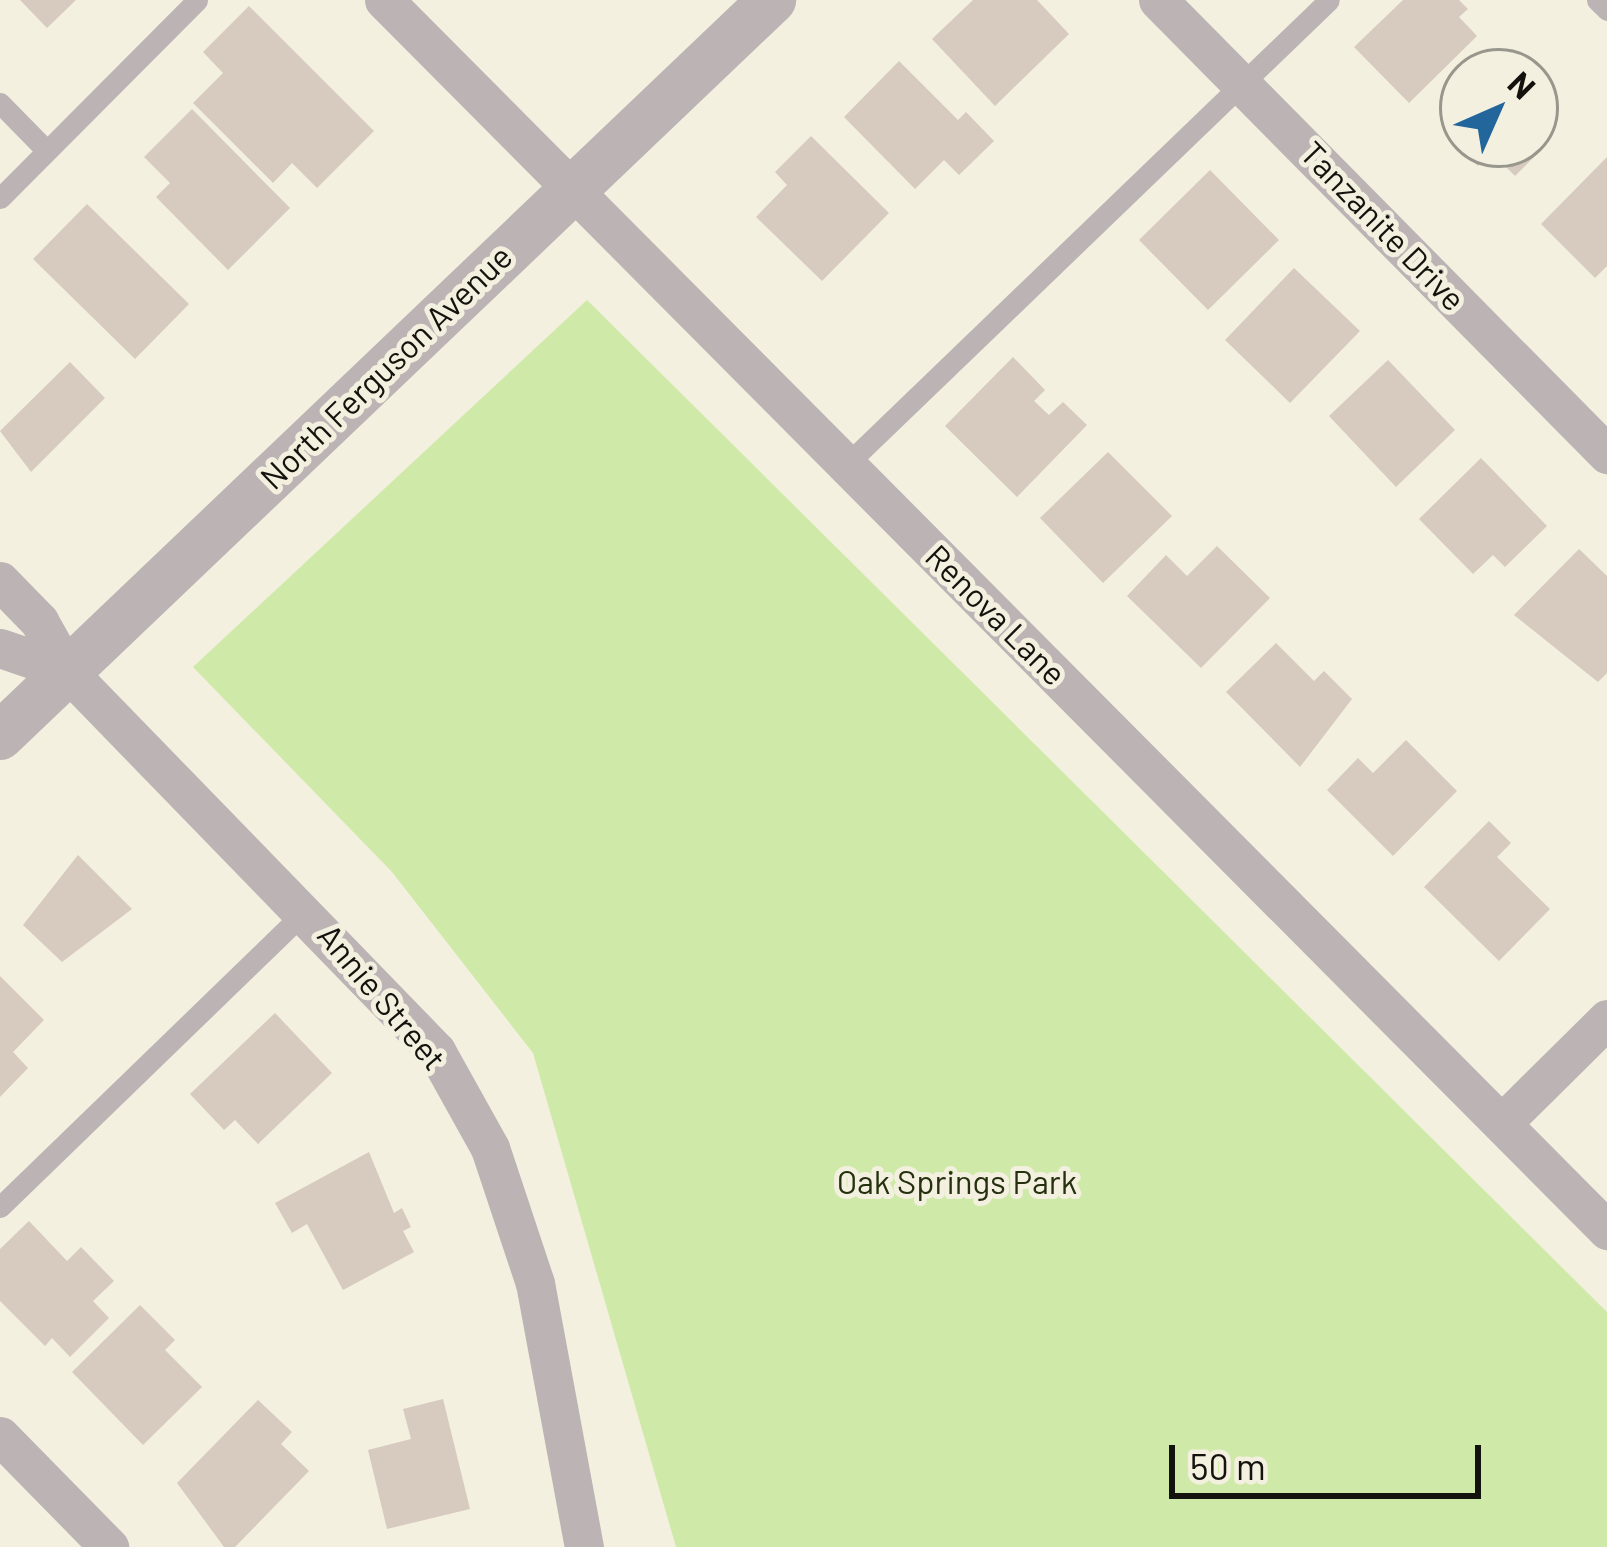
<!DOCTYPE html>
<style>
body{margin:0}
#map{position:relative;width:1607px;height:1547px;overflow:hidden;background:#f3f0e0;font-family:Barlow,sans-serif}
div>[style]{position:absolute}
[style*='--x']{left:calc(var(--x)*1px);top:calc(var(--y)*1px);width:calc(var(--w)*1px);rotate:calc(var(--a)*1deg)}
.green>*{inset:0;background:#cfeaa8}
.building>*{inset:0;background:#d7cabe}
.service>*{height:21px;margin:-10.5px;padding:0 10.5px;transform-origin:10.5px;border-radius:10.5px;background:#bbb3b4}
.minor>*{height:39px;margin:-19.5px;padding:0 19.5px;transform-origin:19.5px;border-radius:19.5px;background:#bbb3b4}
.tertiary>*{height:48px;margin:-24px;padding:0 24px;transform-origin:24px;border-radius:24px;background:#bbb3b4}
span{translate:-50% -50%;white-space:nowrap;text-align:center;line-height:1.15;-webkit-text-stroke:10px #f3f0e0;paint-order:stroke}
.street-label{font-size:33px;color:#13120c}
.park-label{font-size:33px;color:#25310e}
.north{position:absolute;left:1439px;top:48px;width:120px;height:120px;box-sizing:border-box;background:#f3f0e0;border:3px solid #99978b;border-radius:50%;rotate:45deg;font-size:33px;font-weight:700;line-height:48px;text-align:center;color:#13120c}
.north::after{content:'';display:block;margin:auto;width:42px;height:54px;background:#22669b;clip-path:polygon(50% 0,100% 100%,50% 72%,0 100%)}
.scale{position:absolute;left:1169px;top:1445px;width:312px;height:54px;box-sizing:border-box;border:6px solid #13120c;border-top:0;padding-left:15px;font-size:36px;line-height:42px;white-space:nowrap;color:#13120c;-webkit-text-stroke:9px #f3f0e0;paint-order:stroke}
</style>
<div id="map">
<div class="green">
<div style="clip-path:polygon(587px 300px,1607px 1312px,1607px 1547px,676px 1547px,533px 1053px,392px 872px,193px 667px)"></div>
</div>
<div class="building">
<div style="clip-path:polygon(20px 0,76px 0,47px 28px)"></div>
<div style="clip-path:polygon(973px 0,1037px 0,1069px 34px,995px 106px,932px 39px)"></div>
<div style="clip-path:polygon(1403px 0,1459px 0,1468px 9px,1459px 17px,1477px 36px,1409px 103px,1354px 47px)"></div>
<div style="clip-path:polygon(249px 6px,374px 131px,317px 188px,292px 163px,273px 183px,193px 103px,223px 73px,203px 52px)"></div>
<div style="clip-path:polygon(899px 61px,958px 120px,966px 112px,994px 141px,959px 175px,944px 160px,915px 189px,844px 117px)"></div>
<div style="clip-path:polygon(192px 109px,290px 208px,228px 270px,156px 197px,170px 183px,144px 157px)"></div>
<div style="clip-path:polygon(1463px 114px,1463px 144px,1535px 144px,1535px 132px,1547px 144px,1515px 176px,1491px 152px,1478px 166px,1444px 133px)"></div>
<div style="clip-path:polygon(811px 136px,889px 213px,822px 281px,756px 217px,787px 185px,775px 172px)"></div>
<div style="clip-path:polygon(1607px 157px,1607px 266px,1595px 278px,1541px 224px)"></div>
<div style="clip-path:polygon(1210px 170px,1279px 240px,1208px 310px,1139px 240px)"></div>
<div style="clip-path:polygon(87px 204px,189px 304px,135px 359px,33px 259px)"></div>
<div style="clip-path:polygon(1294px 268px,1360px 331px,1290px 403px,1225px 340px)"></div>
<div style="clip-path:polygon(1013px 357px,1045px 390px,1034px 401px,1049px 415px,1063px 402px,1087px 425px,1017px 497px,945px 426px)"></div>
<div style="clip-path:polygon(1388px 360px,1455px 430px,1396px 487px,1329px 416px)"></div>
<div style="clip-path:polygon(70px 362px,105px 398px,31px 472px,0 431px)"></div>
<div style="clip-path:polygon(1108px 452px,1172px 516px,1103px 583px,1040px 518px)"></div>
<div style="clip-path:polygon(1481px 458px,1547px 526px,1505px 567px,1493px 555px,1473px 574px,1419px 519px)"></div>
<div style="clip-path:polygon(1217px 546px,1270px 598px,1201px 668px,1127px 596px,1166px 555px,1187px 576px)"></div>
<div style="clip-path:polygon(1579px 549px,1607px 576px,1607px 673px,1598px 682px,1514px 615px)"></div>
<div style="clip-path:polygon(1276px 643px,1314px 681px,1324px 671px,1352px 699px,1300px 767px,1226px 692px)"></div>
<div style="clip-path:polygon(1406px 740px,1457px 791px,1393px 856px,1327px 790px,1358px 758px,1373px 773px)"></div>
<div style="clip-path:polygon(1489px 821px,1511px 843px,1497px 857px,1550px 909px,1499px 961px,1424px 887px)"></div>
<div style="clip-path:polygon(78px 855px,132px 909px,62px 962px,23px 925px)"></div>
<div style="clip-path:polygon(0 976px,44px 1020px,13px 1052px,28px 1068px,0 1097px)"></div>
<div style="clip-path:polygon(275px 1013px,332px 1073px,258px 1144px,235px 1120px,224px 1130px,190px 1094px)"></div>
<div style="clip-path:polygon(369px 1152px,394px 1213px,402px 1208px,411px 1227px,403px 1231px,414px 1252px,343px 1290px,307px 1224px,292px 1233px,275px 1203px)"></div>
<div style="clip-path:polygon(29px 1221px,67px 1261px,81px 1247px,114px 1281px,93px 1301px,109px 1318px,70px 1357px,52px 1338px,45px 1346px,0 1301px,0 1249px)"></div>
<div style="clip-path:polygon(140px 1305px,175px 1340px,165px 1350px,202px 1387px,143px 1445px,72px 1372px)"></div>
<div style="clip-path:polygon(443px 1399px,470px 1509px,387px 1529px,368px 1450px,411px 1439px,403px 1409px)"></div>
<div style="clip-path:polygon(258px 1400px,292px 1432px,281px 1444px,309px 1471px,235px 1547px,224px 1547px,177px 1483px)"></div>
</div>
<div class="service">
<div style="--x:1597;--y:0;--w:14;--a:45"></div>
<div style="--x:0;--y:103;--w:67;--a:45.6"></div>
<div style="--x:0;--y:198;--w:279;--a:-45.1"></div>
<div style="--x:846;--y:465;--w:670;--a:-43.91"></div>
<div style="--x:0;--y:1207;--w:428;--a:-44.1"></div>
</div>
<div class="minor">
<div style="--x:384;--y:0;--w:1735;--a:45.16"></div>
<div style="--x:1158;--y:0;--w:639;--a:45.32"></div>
<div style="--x:0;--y:581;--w:56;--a:45.7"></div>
<div style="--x:39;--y:621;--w:57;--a:60.8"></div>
<div style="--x:67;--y:671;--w:530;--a:45.84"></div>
<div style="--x:436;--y:1051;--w:111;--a:60.9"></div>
<div style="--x:490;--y:1148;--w:142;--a:71.6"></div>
<div style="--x:535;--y:1283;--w:269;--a:79.5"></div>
<div style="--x:0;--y:648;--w:71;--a:18.9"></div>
<div style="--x:1502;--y:1123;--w:148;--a:-44.7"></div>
<div style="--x:0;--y:1436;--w:156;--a:45.5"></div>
</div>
<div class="tertiary">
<div style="--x:0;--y:736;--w:1067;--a:-43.63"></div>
</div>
<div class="street-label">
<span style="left:1383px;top:226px;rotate:46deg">Tanzanite Drive</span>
<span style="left:386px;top:367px;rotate:-44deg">North Ferguson Avenue</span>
<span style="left:996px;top:615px;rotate:45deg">Renova Lane</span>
<span style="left:382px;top:997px;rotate:50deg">Annie Street</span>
</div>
<div class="park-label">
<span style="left:957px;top:1182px">Oak Springs Park</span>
</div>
<div class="north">N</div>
<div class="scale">50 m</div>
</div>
